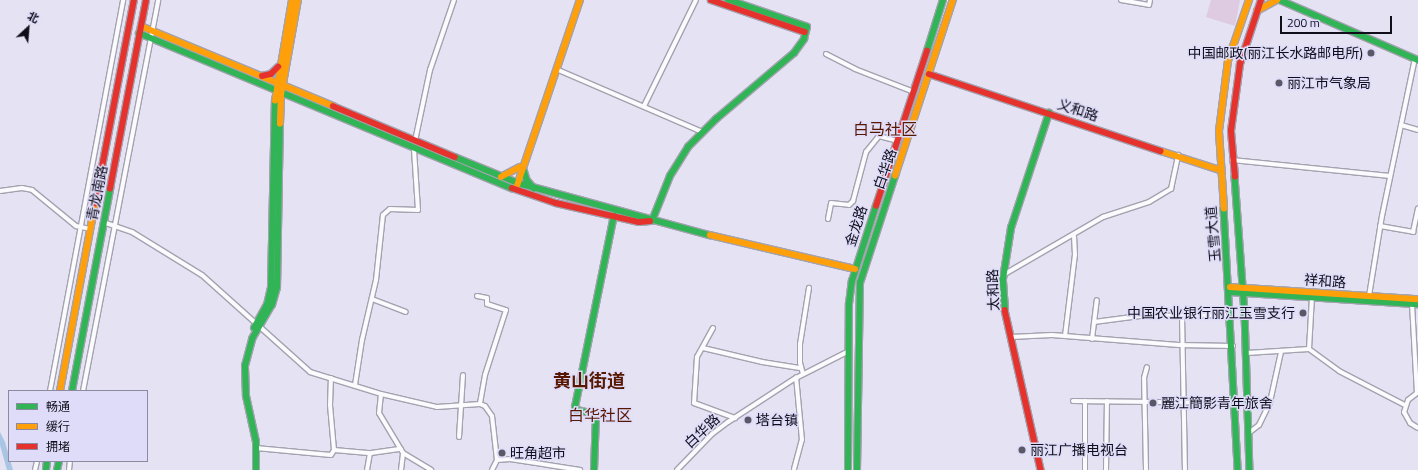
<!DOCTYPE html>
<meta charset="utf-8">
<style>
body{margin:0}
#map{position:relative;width:1418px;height:470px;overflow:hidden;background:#e4e2f3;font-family:"Titillium Web","Noto Sans SC",sans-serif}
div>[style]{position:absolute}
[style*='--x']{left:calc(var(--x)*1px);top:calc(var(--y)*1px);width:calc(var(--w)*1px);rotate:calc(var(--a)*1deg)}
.green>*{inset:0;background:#dfcbe1}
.water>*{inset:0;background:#a8c5e4}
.stream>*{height:1px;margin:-0.5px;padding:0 0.5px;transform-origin:0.5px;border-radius:0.5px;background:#a8c5e4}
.roads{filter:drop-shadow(1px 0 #a3a2af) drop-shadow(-1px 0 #a3a2af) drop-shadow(0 1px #a3a2af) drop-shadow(0 -1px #a3a2af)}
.street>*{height:4px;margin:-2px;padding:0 2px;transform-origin:2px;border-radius:2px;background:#fbfbfd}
.fast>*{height:5.5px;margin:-2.75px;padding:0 2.75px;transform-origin:2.75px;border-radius:2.75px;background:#30b455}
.slow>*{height:5.5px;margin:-2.75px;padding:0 2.75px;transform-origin:2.75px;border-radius:2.75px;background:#ff9f0a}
.jam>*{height:5.5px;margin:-2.75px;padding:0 2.75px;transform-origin:2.75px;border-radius:2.75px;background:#e5322d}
.dots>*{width:11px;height:11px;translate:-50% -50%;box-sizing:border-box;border:2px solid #dfdcf9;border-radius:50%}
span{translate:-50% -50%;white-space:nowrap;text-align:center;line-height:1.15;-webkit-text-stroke:3px #dfdcf9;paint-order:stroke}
.poi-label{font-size:14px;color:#0f0e1a}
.right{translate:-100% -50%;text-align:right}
.left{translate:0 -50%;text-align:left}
.street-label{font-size:14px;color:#0f0e1a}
.quarter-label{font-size:16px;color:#581800}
.district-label{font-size:18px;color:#581800;font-weight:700}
.legend{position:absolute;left:8px;top:390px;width:140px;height:72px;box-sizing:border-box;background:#dfdcf9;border:1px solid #8c8aa0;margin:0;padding:5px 7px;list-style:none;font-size:12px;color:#0f0e1a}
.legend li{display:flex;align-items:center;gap:8px;height:20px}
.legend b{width:20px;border:1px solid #8c8aa0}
.north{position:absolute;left:8px;top:8px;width:40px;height:40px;-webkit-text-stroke:3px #dfdcf9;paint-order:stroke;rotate:26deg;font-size:11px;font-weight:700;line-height:16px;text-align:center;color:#0f0e1a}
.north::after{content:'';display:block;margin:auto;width:14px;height:18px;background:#0f0e1a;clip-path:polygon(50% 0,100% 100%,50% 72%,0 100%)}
.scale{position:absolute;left:1280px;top:16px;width:112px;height:18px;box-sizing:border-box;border:2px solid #0f0e1a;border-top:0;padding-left:5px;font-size:12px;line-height:14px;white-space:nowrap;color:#0f0e1a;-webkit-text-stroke:3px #dfdcf9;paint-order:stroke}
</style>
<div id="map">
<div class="green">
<div style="clip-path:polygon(1211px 0,1240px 0,1235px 26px,1206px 17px)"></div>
</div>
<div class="water">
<div style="clip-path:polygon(0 432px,5px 442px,13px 470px,7px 470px,0 445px)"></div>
</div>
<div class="stream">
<div style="--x:914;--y:105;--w:21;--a:-71"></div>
</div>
<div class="roads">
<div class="street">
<div style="--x:1121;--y:0;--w:28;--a:10"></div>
<div style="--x:1149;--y:5;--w:5;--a:-79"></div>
<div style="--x:826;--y:54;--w:33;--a:27"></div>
<div style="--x:855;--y:69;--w:63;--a:21.3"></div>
<div style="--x:556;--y:69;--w:159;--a:23.3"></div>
<div style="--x:644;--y:106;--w:118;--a:-63.9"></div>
<div style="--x:1401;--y:125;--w:18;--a:16"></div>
<div style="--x:415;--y:141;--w:73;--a:-78.1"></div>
<div style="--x:430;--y:70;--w:74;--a:-71.1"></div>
<div style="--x:1232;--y:160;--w:159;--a:5.8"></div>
<div style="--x:0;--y:191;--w:22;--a:-8"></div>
<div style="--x:22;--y:188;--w:10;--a:11"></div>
<div style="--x:32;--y:190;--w:57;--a:39.3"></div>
<div style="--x:76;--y:226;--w:14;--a:12"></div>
<div style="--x:828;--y:219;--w:16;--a:-79"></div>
<div style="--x:831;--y:203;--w:18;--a:6"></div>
<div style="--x:849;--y:205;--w:6;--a:-45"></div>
<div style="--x:853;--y:201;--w:51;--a:-75.1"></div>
<div style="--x:866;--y:152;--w:21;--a:-51"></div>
<div style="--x:879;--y:136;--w:20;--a:15"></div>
<div style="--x:103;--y:222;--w:31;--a:19"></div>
<div style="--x:132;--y:232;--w:82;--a:31.6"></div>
<div style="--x:202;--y:275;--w:145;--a:41.9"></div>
<div style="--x:310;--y:372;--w:74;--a:17.2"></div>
<div style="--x:381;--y:394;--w:57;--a:13.1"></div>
<div style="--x:437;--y:407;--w:43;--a:-4"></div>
<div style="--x:480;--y:404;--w:5;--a:22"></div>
<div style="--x:485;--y:406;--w:12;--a:55"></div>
<div style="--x:492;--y:416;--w:44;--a:83.5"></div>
<div style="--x:1380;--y:226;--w:34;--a:10"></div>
<div style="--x:1413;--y:232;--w:24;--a:-78"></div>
<div style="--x:1003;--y:275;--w:116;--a:-30.1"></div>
<div style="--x:1103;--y:217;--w:48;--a:-18.1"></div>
<div style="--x:1149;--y:202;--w:26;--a:-31"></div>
<div style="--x:1171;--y:189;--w:35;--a:-78"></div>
<div style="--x:477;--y:296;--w:10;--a:11"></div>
<div style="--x:487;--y:298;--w:6;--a:90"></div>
<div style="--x:487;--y:304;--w:20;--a:18"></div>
<div style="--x:506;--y:310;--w:68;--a:107.9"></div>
<div style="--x:485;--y:375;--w:29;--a:100"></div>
<div style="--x:1369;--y:296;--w:81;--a:-80.8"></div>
<div style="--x:1382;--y:216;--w:161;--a:-78.2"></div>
<div style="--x:372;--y:299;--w:36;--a:21"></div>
<div style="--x:1412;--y:304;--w:89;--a:86.8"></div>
<div style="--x:1182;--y:316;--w:154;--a:88.9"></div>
<div style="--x:1094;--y:322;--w:46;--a:-7.4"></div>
<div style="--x:1140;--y:316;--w:92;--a:-0.6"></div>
<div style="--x:713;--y:328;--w:33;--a:119"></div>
<div style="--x:697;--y:357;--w:46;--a:93.7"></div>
<div style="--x:694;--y:403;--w:44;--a:20.1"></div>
<div style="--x:1065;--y:336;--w:82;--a:-83"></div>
<div style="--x:1075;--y:255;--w:19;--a:-93"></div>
<div style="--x:1011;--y:337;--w:41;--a:-2.8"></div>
<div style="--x:1052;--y:335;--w:127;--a:4.5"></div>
<div style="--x:1179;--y:345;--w:54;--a:1.1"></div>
<div style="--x:1092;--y:339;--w:39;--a:-83"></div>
<div style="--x:703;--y:348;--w:61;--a:13.3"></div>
<div style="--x:762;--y:362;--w:38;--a:9"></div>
<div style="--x:1309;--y:349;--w:52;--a:-86.7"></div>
<div style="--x:1247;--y:353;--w:62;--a:-3.7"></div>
<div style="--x:1309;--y:349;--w:37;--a:36"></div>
<div style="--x:1339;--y:371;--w:74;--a:27.3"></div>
<div style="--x:803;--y:374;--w:11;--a:-105"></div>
<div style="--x:800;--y:363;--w:19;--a:-90"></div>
<div style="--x:800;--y:344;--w:57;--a:-80.9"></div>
<div style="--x:355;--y:385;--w:46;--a:-81.2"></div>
<div style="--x:362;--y:340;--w:62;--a:-76.9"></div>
<div style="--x:376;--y:280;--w:65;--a:-83.9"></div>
<div style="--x:383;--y:215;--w:9;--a:-41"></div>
<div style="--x:390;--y:209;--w:28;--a:2"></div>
<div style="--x:418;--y:210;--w:61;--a:-93.8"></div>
<div style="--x:50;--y:391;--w:398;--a:-79.4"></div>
<div style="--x:83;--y:391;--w:398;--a:-79.1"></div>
<div style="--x:1417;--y:393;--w:11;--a:142"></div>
<div style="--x:1408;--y:400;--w:13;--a:108"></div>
<div style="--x:1404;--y:412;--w:13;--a:61"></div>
<div style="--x:1410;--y:423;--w:9;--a:32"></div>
<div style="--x:381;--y:394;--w:19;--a:96"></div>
<div style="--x:379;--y:413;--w:47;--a:59"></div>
<div style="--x:403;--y:453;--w:33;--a:31"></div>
<div style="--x:1073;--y:401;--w:163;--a:0.7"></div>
<div style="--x:1085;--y:401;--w:69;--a:90"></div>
<div style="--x:1250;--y:432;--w:11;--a:-38"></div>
<div style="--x:1259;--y:425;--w:25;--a:-64"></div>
<div style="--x:1270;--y:402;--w:51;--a:-77.6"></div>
<div style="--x:459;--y:437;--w:62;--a:-86.3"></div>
<div style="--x:256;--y:448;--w:75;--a:5.3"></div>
<div style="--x:331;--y:455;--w:6;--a:-59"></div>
<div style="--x:334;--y:450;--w:45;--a:-95.1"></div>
<div style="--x:330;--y:405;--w:27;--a:-88"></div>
<div style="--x:334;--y:450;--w:37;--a:5"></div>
<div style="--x:371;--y:453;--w:30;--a:-8"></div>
<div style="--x:794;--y:469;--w:30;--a:-75"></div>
<div style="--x:802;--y:440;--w:63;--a:-95.4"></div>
<div style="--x:35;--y:470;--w:9;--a:-77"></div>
<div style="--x:69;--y:470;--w:9;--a:-84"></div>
<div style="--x:367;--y:470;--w:17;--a:-80"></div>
<div style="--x:401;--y:470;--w:17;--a:-83"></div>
<div style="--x:492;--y:470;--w:11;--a:-63"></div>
<div style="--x:497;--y:460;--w:13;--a:-4"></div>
<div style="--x:510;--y:459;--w:71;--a:8.9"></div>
<div style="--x:677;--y:470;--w:50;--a:-45.8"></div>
<div style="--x:712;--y:434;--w:20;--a:-37"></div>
<div style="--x:728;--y:422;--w:79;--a:-33.1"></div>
<div style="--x:794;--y:379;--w:62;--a:-27"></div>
<div style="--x:1106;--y:470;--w:69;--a:-89.2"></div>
<div style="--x:1146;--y:470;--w:92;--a:-91.2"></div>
<div style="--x:1144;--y:378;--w:11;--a:-75"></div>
</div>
<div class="fast">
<div style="--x:1280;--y:0;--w:150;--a:23.5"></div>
<div style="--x:139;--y:33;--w:404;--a:22.6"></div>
<div style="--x:927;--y:51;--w:53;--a:-72.6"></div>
<div style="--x:455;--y:157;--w:68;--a:22.4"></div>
<div style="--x:518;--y:183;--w:199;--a:15.2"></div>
<div style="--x:524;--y:170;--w:10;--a:73"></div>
<div style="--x:527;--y:180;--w:11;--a:49"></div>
<div style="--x:1235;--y:177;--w:136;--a:85.8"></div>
<div style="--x:1245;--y:313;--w:157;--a:88.2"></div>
<div style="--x:1224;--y:209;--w:261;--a:86.9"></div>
<div style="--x:652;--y:221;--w:48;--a:-68.2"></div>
<div style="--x:670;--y:176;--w:34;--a:-58"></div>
<div style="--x:688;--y:147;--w:40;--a:-45"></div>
<div style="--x:716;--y:119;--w:102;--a:-40.2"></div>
<div style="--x:794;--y:53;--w:17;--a:-54"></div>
<div style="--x:804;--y:39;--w:12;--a:-76"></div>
<div style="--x:807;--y:27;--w:83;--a:-161.1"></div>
<div style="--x:1230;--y:292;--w:188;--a:3.7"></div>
<div style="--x:1005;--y:310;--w:31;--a:-94"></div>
<div style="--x:1003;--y:279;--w:52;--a:-81.1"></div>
<div style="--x:1011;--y:228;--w:121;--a:-71.7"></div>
<div style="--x:254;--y:328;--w:26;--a:-61"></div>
<div style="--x:267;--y:305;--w:17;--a:-77"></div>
<div style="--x:271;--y:288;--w:187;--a:-88.8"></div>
<div style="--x:72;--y:391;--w:206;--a:-79.3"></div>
<div style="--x:46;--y:470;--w:9;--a:-84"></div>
<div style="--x:57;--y:470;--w:9;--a:-77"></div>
<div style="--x:256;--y:470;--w:28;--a:-90"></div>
<div style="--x:256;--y:442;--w:47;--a:-102.3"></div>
<div style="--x:246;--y:396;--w:30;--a:-92"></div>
<div style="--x:245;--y:366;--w:28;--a:-75"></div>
<div style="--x:252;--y:339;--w:39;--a:-60"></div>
<div style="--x:272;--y:305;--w:18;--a:-74"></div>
<div style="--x:277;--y:288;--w:164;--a:-89"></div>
<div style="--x:594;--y:470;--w:55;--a:-87.9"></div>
<div style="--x:596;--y:415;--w:21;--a:-166"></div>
<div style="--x:576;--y:410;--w:3;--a:-108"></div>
<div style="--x:575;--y:407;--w:195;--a:-78.5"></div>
<div style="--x:848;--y:470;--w:166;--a:-89.7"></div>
<div style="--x:849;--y:304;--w:23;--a:-83"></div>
<div style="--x:852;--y:281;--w:79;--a:-72.3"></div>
<div style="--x:857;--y:470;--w:187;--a:-89.1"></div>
<div style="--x:860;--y:283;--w:113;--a:-71.9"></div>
</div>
<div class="slow">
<div style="--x:1257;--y:11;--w:23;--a:-29"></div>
<div style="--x:141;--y:26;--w:208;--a:22.6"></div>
<div style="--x:275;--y:101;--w:102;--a:-80.4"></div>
<div style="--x:280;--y:124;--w:29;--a:-88"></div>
<div style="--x:281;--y:95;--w:97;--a:-79.9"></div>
<div style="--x:1161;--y:151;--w:62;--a:17.9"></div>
<div style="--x:895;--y:176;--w:185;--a:-71.8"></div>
<div style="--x:501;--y:177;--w:21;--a:-28"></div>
<div style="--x:517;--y:186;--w:196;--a:-71.3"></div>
<div style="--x:1224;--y:209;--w:78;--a:-93.7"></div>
<div style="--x:1219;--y:131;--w:71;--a:-82.7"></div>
<div style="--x:1228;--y:61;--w:65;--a:-71"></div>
<div style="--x:710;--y:235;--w:149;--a:13.2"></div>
<div style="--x:1230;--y:287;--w:188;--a:3.7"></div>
<div style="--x:60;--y:391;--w:190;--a:-79.4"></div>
</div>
<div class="jam">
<div style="--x:711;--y:0;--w:99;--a:18.8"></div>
<div style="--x:929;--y:74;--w:244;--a:18.4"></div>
<div style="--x:262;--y:76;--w:9;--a:-13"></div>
<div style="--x:271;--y:74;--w:10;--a:-45"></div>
<div style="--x:333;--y:106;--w:132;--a:22.7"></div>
<div style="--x:1235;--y:177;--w:46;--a:-95"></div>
<div style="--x:1231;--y:131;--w:68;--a:-82.3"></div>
<div style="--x:1240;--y:64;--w:67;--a:-71.8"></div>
<div style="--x:512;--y:188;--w:46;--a:18.8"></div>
<div style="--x:556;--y:203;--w:85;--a:12.9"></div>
<div style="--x:639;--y:222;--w:11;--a:-5"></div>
<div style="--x:110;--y:189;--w:192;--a:-79.2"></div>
<div style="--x:95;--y:204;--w:208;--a:-79.2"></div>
<div style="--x:876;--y:206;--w:163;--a:-71.8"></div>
<div style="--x:1005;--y:310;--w:164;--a:77.3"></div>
</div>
</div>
<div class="dots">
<div style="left:1371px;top:53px;background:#5a5866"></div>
<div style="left:1279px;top:83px;background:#5a5866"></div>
<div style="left:1303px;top:313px;background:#5a5866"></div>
<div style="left:1153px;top:403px;background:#5a5866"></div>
<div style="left:748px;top:420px;background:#5a5866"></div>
<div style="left:1022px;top:450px;background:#5a5866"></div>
<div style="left:502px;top:453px;background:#5a5866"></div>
</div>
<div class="poi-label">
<span class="right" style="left:1363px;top:53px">中国邮政(丽江长水路邮电所)</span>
<span class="left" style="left:1287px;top:83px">丽江市气象局</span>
<span class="right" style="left:1295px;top:313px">中国农业银行丽江玉雪支行</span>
<span class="left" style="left:1161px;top:403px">麗江簡影青年旅舍</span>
<span class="left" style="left:756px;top:420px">塔台镇</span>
<span class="left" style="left:1030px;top:450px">丽江广播电视台</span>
<span class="left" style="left:510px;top:453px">旺角超市</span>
</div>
<div class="street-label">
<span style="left:1078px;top:110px;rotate:18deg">义和路</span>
<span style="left:885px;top:169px;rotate:-71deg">白华路</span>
<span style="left:97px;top:193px;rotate:-79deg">青龙南路</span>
<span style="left:856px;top:226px;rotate:-72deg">金龙路</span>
<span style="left:1213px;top:234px;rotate:-95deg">玉雪大道</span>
<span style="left:1325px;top:281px;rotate:4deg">祥和路</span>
<span style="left:993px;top:290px;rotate:-92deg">太和路</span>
<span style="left:702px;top:431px;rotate:-43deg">白华路</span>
</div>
<div class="quarter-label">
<span style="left:885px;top:129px">白马社区</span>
<span style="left:600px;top:415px">白华社区</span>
</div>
<div class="district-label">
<span style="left:589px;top:381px">黄山街道</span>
</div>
<ul class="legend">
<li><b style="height:5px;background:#30b455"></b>畅通</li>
<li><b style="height:5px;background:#ff9f0a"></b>缓行</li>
<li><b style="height:5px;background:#e5322d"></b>拥堵</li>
</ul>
<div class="north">北</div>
<div class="scale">200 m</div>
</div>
